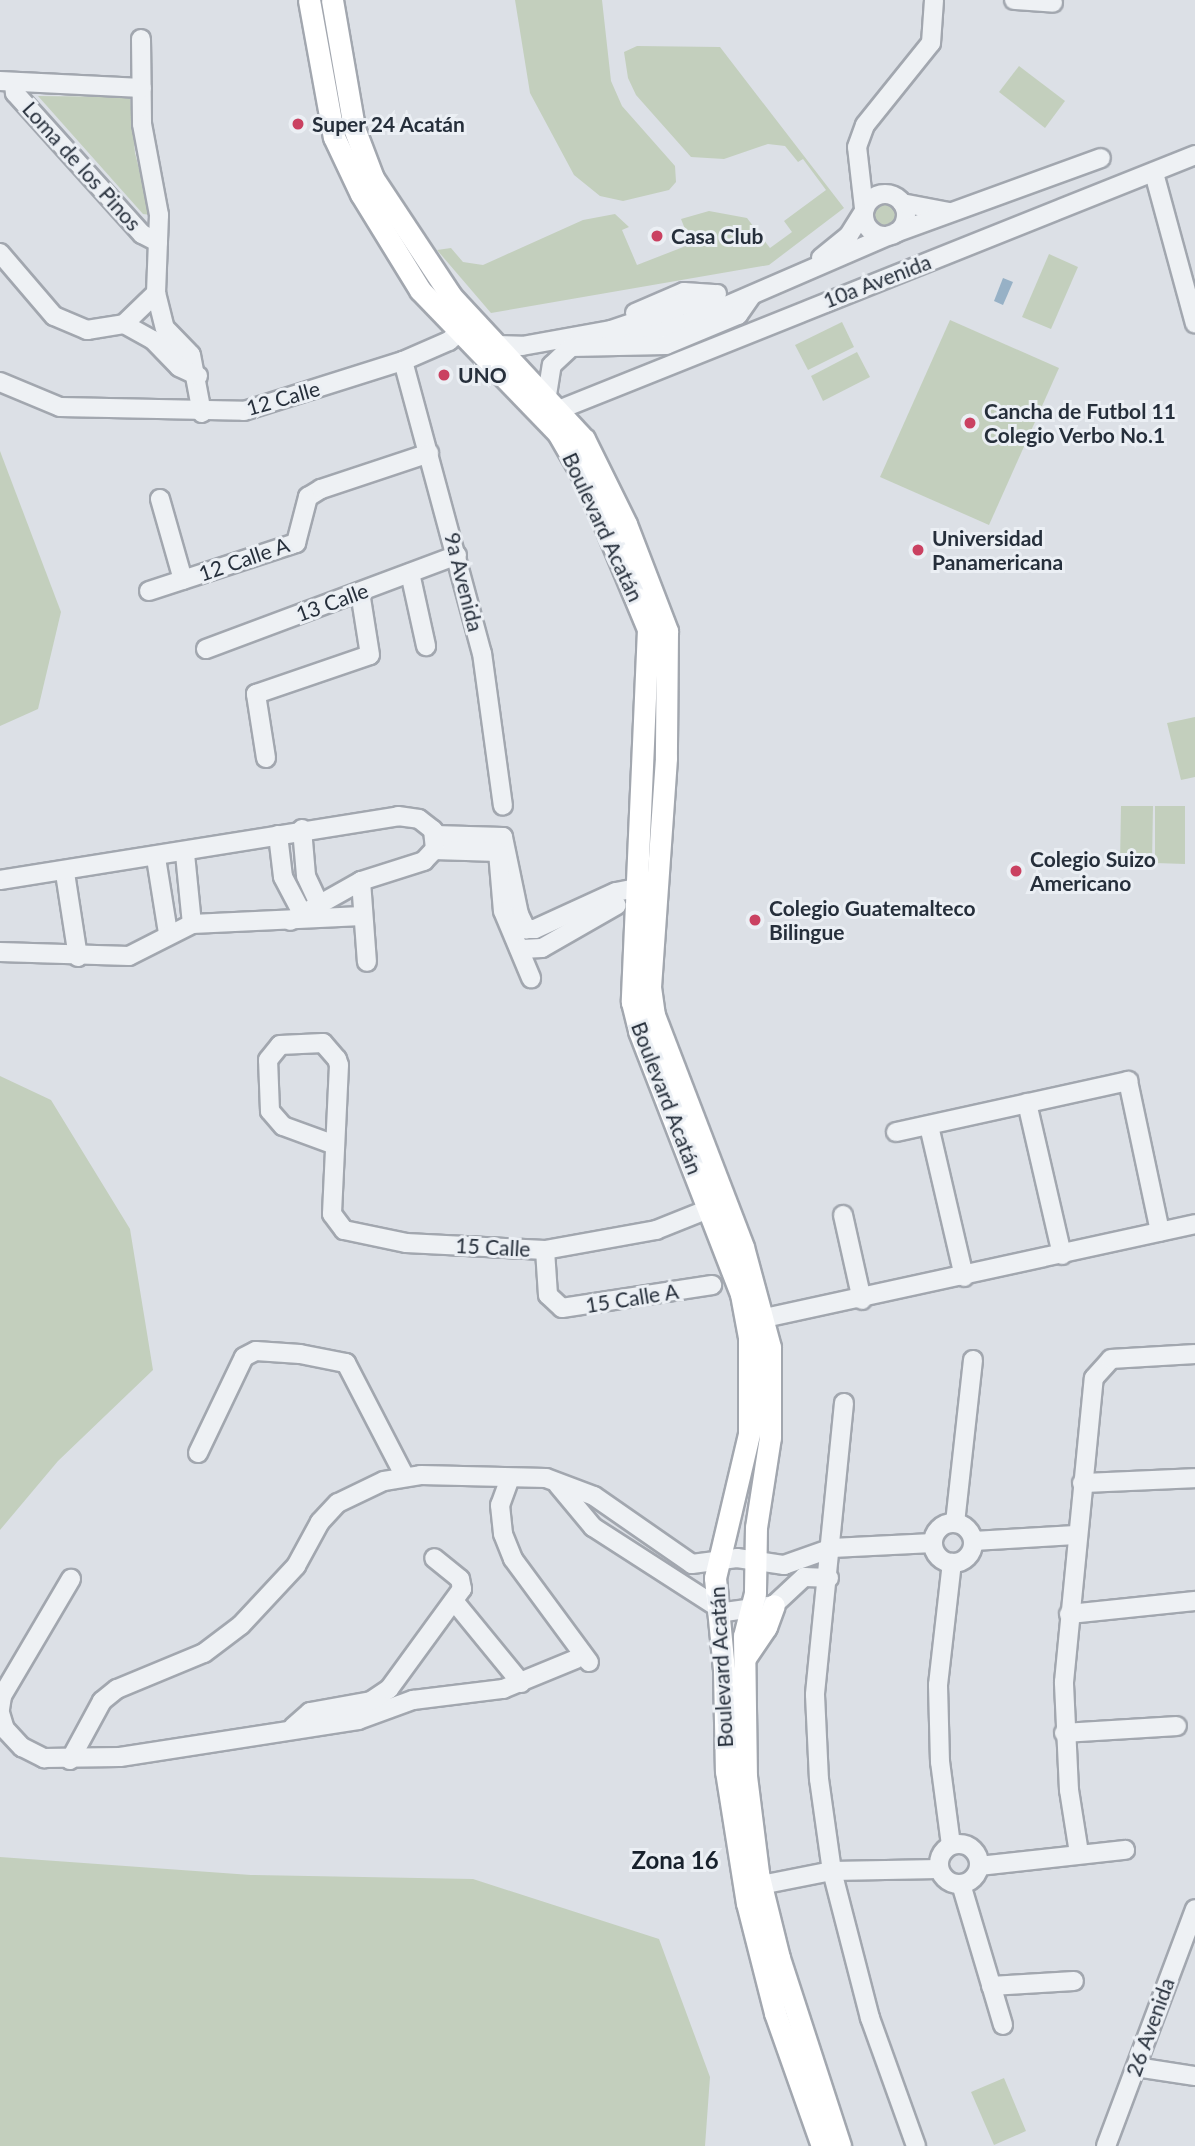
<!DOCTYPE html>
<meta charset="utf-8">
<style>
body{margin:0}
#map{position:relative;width:1195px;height:2146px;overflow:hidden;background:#dce0e6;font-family:Lato,sans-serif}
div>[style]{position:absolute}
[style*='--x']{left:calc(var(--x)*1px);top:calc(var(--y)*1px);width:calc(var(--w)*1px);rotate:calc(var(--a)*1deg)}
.green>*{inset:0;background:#c3cfbd}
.round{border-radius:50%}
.water>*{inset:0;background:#97b1c6}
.roads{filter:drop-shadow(2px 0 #a2a7af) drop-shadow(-2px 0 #a2a7af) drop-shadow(0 2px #a2a7af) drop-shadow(0 -2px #a2a7af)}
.minor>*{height:18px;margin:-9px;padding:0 9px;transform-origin:9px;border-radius:9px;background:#eef1f4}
.minor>.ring{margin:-9px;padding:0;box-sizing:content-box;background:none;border:18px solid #eef1f4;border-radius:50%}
.major>*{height:21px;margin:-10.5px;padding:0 10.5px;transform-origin:10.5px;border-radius:10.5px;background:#fff}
.dots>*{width:19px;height:19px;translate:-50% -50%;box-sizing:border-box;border:4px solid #ebeff4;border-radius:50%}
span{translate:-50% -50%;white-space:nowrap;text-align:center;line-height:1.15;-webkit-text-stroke:6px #ebeff4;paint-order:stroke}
.poi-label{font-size:21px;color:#262f3b;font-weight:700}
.left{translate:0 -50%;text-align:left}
.street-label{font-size:21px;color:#262f3b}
.quarter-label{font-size:24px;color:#18212c;font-weight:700}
</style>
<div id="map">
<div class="green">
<div style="clip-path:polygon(515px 0,602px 0,611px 81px,622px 106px,675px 166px,676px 182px,669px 190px,623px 201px,600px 196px,574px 175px,530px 93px)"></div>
<div style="clip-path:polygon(637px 46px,720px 47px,844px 208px,769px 265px,491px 313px,437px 250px,451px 248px,463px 262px,483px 265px,583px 220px,615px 214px,629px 227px,622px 230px,637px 265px,691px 244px,681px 219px,709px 211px,747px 218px,770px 248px,792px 232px,784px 221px,826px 190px,803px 159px,798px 162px,785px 146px,768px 144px,724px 159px,691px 157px,636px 95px,628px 78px,624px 52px)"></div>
<div style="clip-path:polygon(1019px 66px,1065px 101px,1045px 128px,999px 92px)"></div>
<div style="clip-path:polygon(38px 96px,130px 97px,135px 153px,151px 215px,143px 214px)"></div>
<div class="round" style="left:870px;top:199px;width:28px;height:28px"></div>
<div style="clip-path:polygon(1049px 254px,1078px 267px,1051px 329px,1022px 317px)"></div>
<div style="clip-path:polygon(950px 320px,1059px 368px,989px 525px,880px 477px)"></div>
<div style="clip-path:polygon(842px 322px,854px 347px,808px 370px,795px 345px)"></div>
<div style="clip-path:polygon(857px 352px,870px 377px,823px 401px,811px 376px)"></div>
<div style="clip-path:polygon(0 451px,61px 612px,38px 709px,0 726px)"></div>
<div style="clip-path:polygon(1195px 717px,1195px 777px,1181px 780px,1167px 723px)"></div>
<div style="clip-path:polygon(1121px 806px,1153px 806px,1152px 863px,1120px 863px)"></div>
<div style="clip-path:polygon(1155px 806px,1185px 806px,1185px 864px,1155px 863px)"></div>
<div style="clip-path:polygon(0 1076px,51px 1100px,130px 1229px,153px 1370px,58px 1461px,0 1530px)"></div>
<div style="clip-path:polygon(0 1857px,251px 1875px,473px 1879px,659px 1939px,710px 2077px,705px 2146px,0 2146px)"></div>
<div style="clip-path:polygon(1004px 2078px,1026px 2131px,994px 2145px,971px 2092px)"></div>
</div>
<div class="water">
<div style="clip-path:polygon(1003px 278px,1013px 282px,1003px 305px,994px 301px)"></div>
</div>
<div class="roads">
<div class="minor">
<div style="--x:1014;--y:0;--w:39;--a:4"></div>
<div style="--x:141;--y:39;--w:85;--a:89.3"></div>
<div style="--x:142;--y:124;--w:93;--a:79.4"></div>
<div style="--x:159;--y:215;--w:78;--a:92.2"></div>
<div style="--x:156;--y:293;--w:36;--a:76"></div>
<div style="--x:165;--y:328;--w:37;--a:46"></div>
<div style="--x:191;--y:355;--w:59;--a:79.3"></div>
<div style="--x:0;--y:81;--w:142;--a:2.8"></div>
<div style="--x:14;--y:84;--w:9;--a:84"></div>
<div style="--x:15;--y:93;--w:190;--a:48"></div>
<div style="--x:142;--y:234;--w:18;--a:27"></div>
<div style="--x:1154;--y:173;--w:156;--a:74.8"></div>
<div class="ring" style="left:864px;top:194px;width:24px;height:24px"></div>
<div style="--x:902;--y:203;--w:48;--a:10.8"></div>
<div style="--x:864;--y:208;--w:61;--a:-96.5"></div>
<div style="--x:857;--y:147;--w:23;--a:-70"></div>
<div style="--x:865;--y:125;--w:105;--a:-51.2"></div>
<div style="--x:931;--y:43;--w:43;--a:-86"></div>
<div style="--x:895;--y:233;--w:219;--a:-20"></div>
<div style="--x:0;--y:253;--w:83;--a:49.4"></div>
<div style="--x:54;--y:316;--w:36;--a:23"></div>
<div style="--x:87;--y:330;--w:37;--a:-9"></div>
<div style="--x:124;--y:324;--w:45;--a:-44.1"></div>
<div style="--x:821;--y:258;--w:36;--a:-39"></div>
<div style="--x:849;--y:235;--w:26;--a:-58"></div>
<div style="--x:635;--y:313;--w:53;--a:-23.2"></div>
<div style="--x:684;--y:292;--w:30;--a:4"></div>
<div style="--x:124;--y:324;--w:33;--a:29"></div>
<div style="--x:153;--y:340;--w:37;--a:46"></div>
<div style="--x:179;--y:367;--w:21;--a:25"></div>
<div style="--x:610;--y:343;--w:82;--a:-14.9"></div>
<div style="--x:689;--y:322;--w:219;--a:-23.4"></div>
<div style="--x:498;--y:345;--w:24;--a:2"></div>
<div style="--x:522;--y:346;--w:90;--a:-10.2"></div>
<div style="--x:611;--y:330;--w:112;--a:-18.8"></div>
<div style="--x:403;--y:361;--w:302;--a:74.9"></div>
<div style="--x:482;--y:653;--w:154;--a:82.2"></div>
<div style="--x:0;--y:382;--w:65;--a:22.6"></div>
<div style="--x:60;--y:407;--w:184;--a:1.2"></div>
<div style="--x:244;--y:411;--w:167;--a:-17.5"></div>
<div style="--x:403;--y:361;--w:50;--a:-23.5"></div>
<div style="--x:449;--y:341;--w:27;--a:-42"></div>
<div style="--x:547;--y:395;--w:30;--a:-81"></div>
<div style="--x:552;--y:365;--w:26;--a:-43"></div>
<div style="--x:571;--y:347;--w:95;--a:-1.2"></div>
<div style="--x:666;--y:345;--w:78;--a:-22.6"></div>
<div style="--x:738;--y:315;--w:24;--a:-55"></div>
<div style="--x:561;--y:409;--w:683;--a:-21.83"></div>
<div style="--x:160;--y:499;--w:84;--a:74.1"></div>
<div style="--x:410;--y:573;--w:75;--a:77.6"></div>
<div style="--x:149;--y:591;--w:155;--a:-18.1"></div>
<div style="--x:296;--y:543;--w:48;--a:-75.4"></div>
<div style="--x:308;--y:497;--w:15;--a:-32"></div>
<div style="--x:321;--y:489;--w:114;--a:-18.4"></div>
<div style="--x:206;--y:649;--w:268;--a:-20.5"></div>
<div style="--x:266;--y:758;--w:65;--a:-98.9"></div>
<div style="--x:256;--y:694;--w:120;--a:-18.9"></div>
<div style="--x:370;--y:655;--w:64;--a:-99"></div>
<div style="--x:302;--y:829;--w:47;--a:85.1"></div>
<div style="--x:306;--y:876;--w:29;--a:65"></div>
<div style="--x:278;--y:835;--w:42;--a:83.2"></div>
<div style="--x:283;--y:877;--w:41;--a:62.2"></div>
<div style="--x:435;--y:835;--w:68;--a:1.7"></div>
<div style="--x:503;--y:837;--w:79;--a:78.3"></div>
<div style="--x:519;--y:914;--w:17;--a:65"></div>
<div style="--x:526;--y:929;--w:9;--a:0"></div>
<div style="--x:535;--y:929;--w:89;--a:-24.6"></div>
<div style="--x:616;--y:892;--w:31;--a:-11"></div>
<div style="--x:434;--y:850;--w:64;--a:1.8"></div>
<div style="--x:498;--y:852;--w:59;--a:85.2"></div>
<div style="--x:503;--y:911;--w:73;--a:67.3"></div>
<div style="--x:185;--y:854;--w:70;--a:84.3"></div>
<div style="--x:156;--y:858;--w:76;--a:80.9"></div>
<div style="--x:65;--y:873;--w:85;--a:81.2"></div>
<div style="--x:0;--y:880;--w:403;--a:-9.1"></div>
<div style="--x:398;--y:816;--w:21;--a:8"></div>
<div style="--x:419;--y:819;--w:18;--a:38"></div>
<div style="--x:433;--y:830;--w:19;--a:84"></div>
<div style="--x:435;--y:849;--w:16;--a:133"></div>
<div style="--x:424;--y:861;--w:66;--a:162.4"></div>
<div style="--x:361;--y:881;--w:81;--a:150.6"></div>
<div style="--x:361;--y:881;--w:81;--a:85.8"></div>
<div style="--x:522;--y:949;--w:20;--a:-3"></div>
<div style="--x:542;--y:948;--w:86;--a:-29.8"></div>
<div style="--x:0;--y:952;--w:129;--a:1.8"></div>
<div style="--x:129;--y:956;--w:71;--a:-26.9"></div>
<div style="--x:192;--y:924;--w:170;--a:-2.7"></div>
<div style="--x:1027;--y:1103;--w:156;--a:77"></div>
<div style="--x:929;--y:1126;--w:155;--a:76.9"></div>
<div style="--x:896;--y:1132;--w:238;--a:-12.4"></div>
<div style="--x:1128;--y:1081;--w:154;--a:78"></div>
<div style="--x:335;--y:1145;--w:55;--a:-159.9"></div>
<div style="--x:283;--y:1126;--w:20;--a:-131"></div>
<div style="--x:270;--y:1111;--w:51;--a:-92.2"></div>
<div style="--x:268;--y:1060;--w:19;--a:-51"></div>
<div style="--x:280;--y:1045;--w:43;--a:-2.7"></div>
<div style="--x:323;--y:1043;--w:21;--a:49"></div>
<div style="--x:337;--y:1059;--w:6;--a:72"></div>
<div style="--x:339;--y:1065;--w:149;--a:92.7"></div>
<div style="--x:332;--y:1214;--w:20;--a:53"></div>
<div style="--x:344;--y:1230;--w:63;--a:11.8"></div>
<div style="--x:406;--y:1243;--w:139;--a:2.9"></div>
<div style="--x:545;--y:1250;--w:113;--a:-10.2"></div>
<div style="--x:656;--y:1230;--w:70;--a:-21.8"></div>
<div style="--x:843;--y:1215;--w:87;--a:77.4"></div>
<div style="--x:545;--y:1250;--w:45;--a:86.2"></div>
<div style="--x:548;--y:1295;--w:19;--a:43"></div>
<div style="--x:562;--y:1308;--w:152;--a:-8.7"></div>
<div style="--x:751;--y:1321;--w:454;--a:-12.3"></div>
<div style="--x:844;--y:1403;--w:293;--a:95.7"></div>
<div style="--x:815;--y:1695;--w:84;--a:87.3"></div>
<div style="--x:819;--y:1779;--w:93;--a:82"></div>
<div style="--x:832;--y:1871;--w:152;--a:75.5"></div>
<div style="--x:870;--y:2018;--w:136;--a:70.2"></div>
<div style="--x:198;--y:1453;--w:106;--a:-64.4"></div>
<div style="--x:244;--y:1357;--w:13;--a:-27"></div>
<div style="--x:256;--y:1351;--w:44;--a:3.9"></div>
<div style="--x:300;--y:1354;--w:47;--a:11.1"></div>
<div style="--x:346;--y:1363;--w:128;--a:62.6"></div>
<div style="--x:510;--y:1478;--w:29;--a:110"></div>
<div style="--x:500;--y:1505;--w:29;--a:84"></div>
<div style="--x:503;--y:1534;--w:27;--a:68"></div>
<div style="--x:513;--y:1559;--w:128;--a:53.6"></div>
<div style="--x:1082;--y:1483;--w:113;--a:-2.5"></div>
<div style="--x:558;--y:1485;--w:55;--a:50.2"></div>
<div style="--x:593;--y:1527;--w:157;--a:32.8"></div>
<div style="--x:725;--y:1612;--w:49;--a:-8.1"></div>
<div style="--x:774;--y:1605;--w:41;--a:-43"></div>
<div style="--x:804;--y:1577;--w:25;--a:2"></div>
<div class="ring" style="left:933px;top:1523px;width:22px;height:22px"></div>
<div style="--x:955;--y:1523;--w:164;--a:-83.7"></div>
<div style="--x:974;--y:1541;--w:101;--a:-3.4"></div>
<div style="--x:454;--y:1601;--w:106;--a:50.7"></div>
<div style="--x:1069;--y:1614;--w:127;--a:-5.9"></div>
<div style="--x:0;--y:1709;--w:13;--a:-81"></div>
<div style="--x:2;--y:1696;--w:136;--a:-59.5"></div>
<div style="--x:0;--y:1713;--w:17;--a:73"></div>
<div style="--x:5;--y:1729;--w:25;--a:47"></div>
<div style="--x:22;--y:1747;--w:25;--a:27"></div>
<div style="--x:44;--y:1758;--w:76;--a:-0.8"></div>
<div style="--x:120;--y:1757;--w:241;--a:-8.8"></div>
<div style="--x:358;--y:1720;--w:59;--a:-20"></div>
<div style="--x:413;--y:1700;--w:91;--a:-7"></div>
<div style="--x:503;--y:1689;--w:79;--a:-22.3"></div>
<div style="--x:293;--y:1727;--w:23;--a:-41"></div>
<div style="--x:310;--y:1712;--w:62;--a:-10.2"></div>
<div style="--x:371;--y:1701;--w:22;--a:-34"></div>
<div style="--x:389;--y:1689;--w:124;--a:-53.9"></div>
<div style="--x:462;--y:1589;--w:10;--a:-101"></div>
<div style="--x:460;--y:1579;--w:33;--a:-141"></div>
<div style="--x:1064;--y:1733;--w:113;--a:-3.5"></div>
<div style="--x:70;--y:1760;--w:67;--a:-61.5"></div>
<div style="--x:102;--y:1701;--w:19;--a:-39"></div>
<div style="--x:117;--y:1689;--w:94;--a:-22.5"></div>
<div style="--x:204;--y:1653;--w:46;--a:-37.1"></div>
<div style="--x:241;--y:1625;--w:81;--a:-47"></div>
<div style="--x:296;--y:1566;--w:50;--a:-61.4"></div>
<div style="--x:320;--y:1522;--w:26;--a:-47"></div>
<div style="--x:338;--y:1503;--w:51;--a:-25.6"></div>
<div style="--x:384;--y:1481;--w:37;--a:-9"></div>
<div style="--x:421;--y:1475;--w:125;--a:1.4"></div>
<div style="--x:546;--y:1478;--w:51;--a:20.6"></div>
<div style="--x:594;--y:1496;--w:119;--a:34.8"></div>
<div style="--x:692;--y:1564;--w:45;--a:-7.6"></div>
<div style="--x:737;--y:1558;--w:48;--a:8.5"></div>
<div style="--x:784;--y:1565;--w:51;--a:-19.5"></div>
<div style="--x:832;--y:1548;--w:101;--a:-2.8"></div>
<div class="ring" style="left:939px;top:1844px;width:22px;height:22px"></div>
<div style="--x:951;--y:1845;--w:84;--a:-97.5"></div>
<div style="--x:940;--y:1762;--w:77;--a:-91.5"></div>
<div style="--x:938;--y:1685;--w:123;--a:-83.5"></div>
<div style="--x:1079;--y:1853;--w:64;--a:-99"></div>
<div style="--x:1069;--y:1790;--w:108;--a:-92.7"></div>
<div style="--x:1064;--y:1682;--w:305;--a:-84.4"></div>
<div style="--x:1094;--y:1378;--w:25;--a:-48"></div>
<div style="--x:1111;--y:1359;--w:84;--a:-3.4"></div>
<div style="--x:979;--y:1866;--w:147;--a:-6.3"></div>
<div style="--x:961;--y:1884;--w:147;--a:73.4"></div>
<div style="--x:761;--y:1885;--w:72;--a:-11.2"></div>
<div style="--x:832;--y:1871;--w:107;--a:-1.1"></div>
<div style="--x:991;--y:1986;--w:83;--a:-3.4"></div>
<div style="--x:1136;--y:2067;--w:60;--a:8.7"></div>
<div style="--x:1106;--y:2146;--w:253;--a:-69.4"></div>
</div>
<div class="major">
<div style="--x:309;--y:0;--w:139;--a:79.7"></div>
<div style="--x:334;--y:137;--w:63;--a:64.7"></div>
<div style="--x:361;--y:194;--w:113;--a:58.4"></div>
<div style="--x:420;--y:290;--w:199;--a:46"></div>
<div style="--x:558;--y:433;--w:60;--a:60"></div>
<div style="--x:588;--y:485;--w:156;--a:67.4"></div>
<div style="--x:648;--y:629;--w:373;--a:92.5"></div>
<div style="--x:632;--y:1002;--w:30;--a:76"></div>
<div style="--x:639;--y:1031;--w:282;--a:68.8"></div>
<div style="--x:741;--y:1294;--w:44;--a:79.5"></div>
<div style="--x:749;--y:1337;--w:97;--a:90"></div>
<div style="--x:749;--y:1434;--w:148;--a:103.3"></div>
<div style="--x:715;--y:1578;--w:92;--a:84.4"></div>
<div style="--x:724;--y:1670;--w:101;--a:88.9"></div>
<div style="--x:726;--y:1771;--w:134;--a:81"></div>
<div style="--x:747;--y:1903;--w:114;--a:75.7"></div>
<div style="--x:775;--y:2013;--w:141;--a:70.5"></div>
<div style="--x:332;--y:0;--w:130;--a:80.2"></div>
<div style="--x:354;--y:128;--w:53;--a:69.2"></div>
<div style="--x:373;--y:178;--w:141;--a:56.5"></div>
<div style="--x:451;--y:296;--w:195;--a:47.1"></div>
<div style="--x:584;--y:439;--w:95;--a:63.7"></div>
<div style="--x:626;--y:524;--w:115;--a:69"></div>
<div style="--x:667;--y:631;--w:127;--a:90.5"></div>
<div style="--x:666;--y:758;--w:230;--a:94"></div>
<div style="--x:650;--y:987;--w:28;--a:82"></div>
<div style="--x:654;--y:1015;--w:248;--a:69"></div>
<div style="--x:743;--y:1247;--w:104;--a:74.9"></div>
<div style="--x:770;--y:1347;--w:90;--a:90"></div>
<div style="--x:770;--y:1437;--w:91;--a:98.8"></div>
<div style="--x:756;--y:1527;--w:66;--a:90.9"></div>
<div style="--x:755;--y:1593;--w:44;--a:104.3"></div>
<div style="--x:744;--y:1636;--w:140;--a:89.2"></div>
<div style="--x:746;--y:1776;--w:98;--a:82.9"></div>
<div style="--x:758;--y:1873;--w:88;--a:76.1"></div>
<div style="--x:779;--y:1958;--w:198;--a:72"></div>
<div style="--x:745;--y:1658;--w:37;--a:-56"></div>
<div style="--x:766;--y:1627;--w:23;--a:-70"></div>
</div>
</div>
<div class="dots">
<div style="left:298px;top:124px;background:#ca4161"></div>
<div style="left:657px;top:236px;background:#ca4161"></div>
<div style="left:444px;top:375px;background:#ca4161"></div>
<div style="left:970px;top:423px;background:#ca4161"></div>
<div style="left:918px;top:550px;background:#ca4161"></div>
<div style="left:1016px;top:871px;background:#ca4161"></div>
<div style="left:755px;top:920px;background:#ca4161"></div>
</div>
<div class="poi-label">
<span class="left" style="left:312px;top:124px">Super 24 Acatán</span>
<span class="left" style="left:671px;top:236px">Casa Club</span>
<span class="left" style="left:458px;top:375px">UNO</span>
<span class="left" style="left:984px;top:423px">Cancha de Futbol 11<br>Colegio Verbo No.1</span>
<span class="left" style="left:932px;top:550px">Universidad<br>Panamericana</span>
<span class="left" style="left:1030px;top:871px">Colegio Suizo<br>Americano</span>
<span class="left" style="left:769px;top:920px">Colegio Guatemalteco<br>Bilingue</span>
</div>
<div class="street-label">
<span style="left:82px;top:166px;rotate:48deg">Loma de los Pinos</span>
<span style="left:877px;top:281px;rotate:-21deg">10a Avenida</span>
<span style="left:283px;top:398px;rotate:-16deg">12 Calle</span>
<span style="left:603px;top:527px;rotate:65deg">Boulevard Acatán</span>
<span style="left:244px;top:559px;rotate:-19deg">12 Calle A</span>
<span style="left:464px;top:582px;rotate:76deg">9a Avenida</span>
<span style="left:332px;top:602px;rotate:-20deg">13 Calle</span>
<span style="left:667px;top:1098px;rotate:69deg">Boulevard Acatán</span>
<span style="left:493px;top:1247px;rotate:3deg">15 Calle</span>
<span style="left:632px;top:1298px;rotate:-9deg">15 Calle A</span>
<span style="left:721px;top:1667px;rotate:-93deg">Boulevard Acatán</span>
<span style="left:1150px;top:2027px;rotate:-70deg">26 Avenida</span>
</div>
<div class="quarter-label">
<span style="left:675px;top:1860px">Zona 16</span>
</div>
</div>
